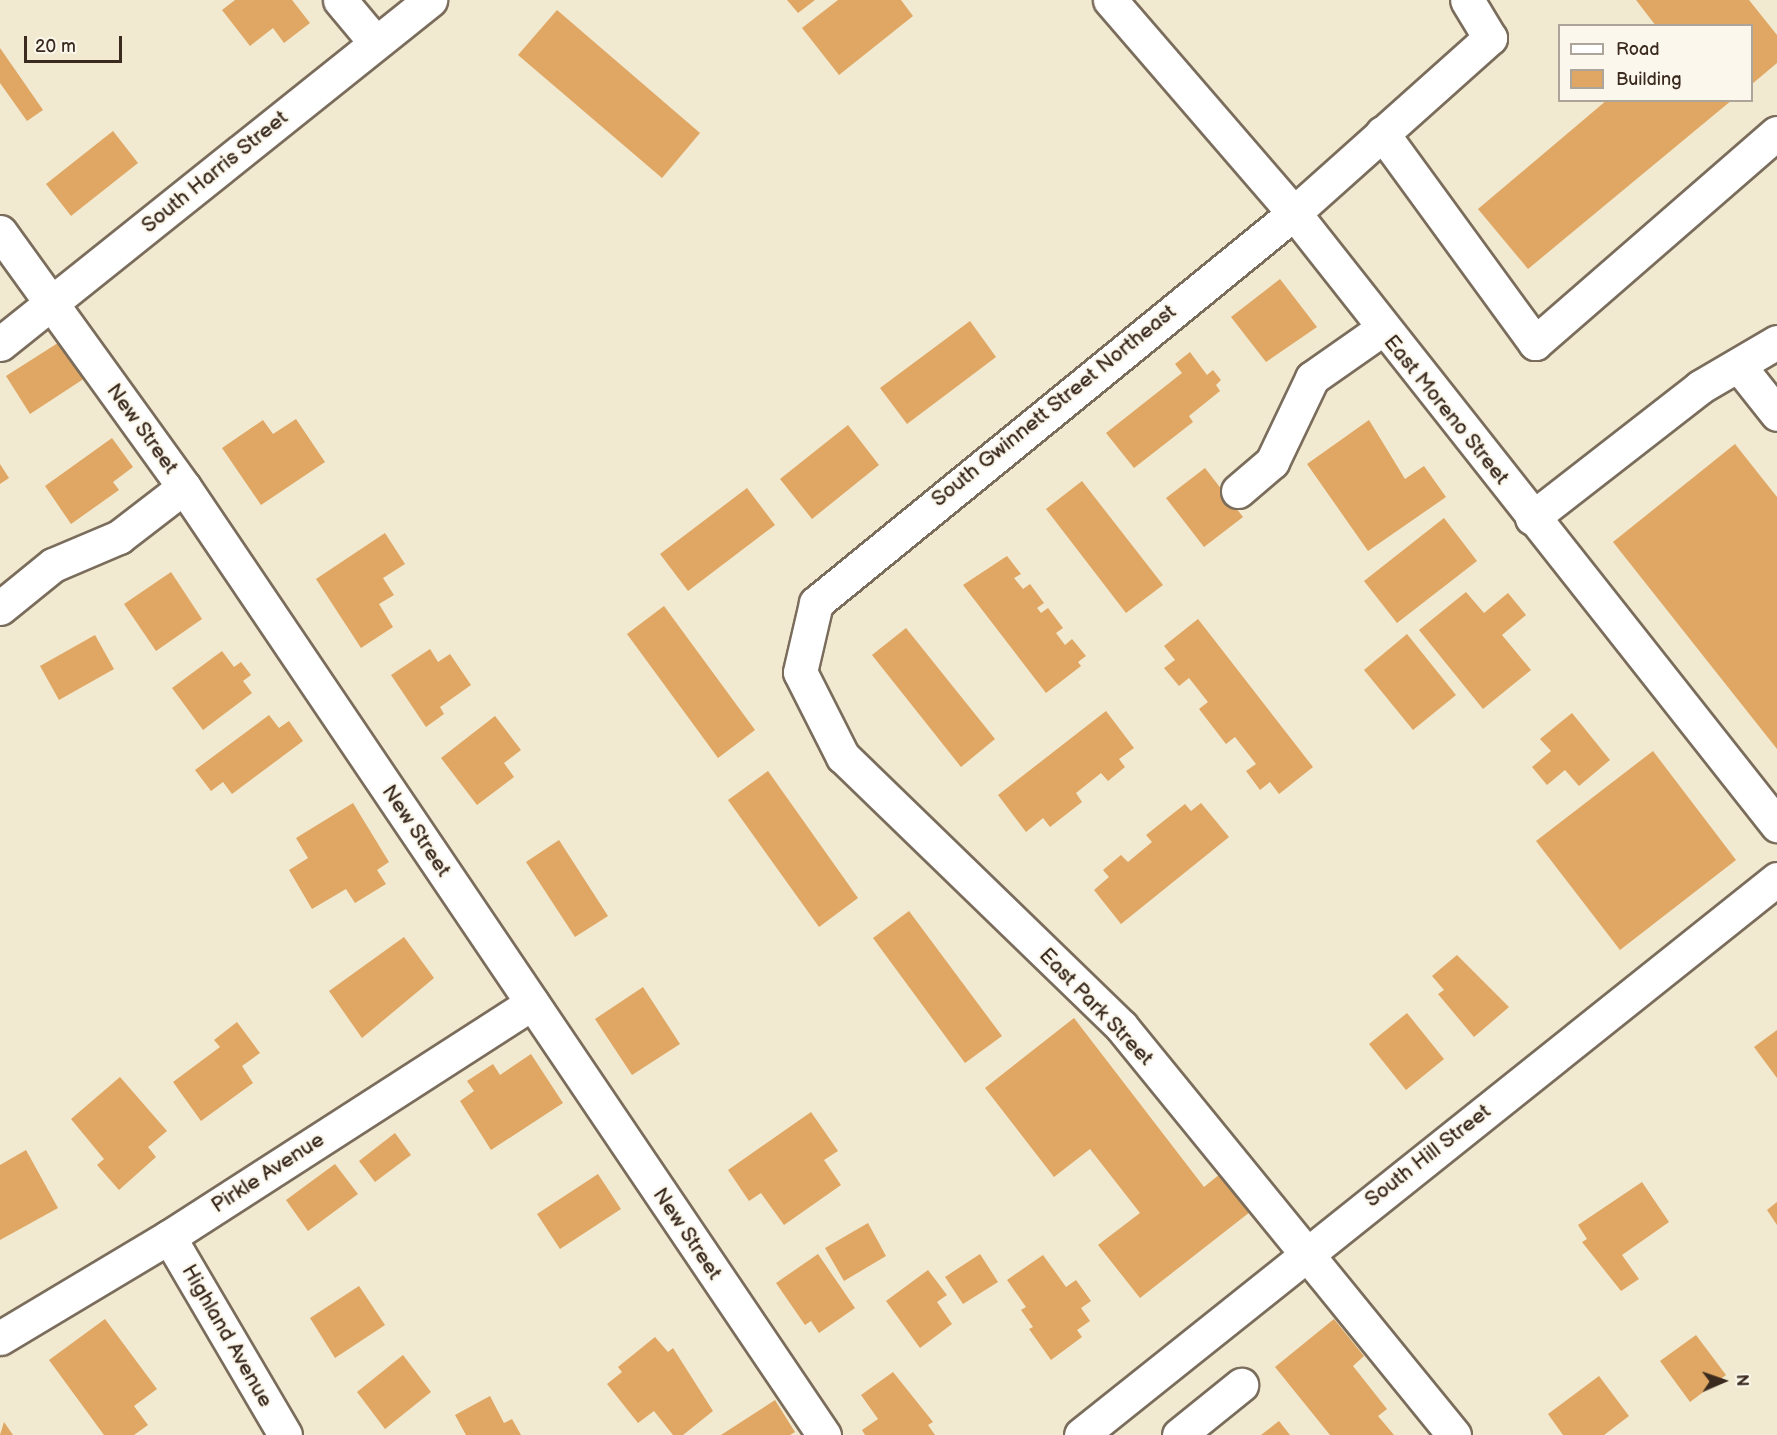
<!DOCTYPE html>
<style>
body{margin:0}
#map{position:relative;width:1777px;height:1435px;overflow:hidden;background:#f1e9d0;font-family:"Balsamiq Sans",sans-serif}
div>[style]{position:absolute}
[style*='--x']{left:calc(var(--x)*1px);top:calc(var(--y)*1px);width:calc(var(--w)*1px);rotate:calc(var(--a)*1deg)}
.building>*{inset:0;background:#dfa763}
.roads{filter:drop-shadow(2px 0 #7b6d5c) drop-shadow(-2px 0 #7b6d5c) drop-shadow(0 2px #7b6d5c) drop-shadow(0 -2px #7b6d5c)}
.minor>*{height:33px;margin:-16.5px;padding:0 16.5px;transform-origin:16.5px;border-radius:16.5px;background:#fff}
span{translate:-50% -50%;white-space:nowrap;text-align:center;line-height:1.15;-webkit-text-stroke:4.5px #fbf7ec;paint-order:stroke}
.street-label{font-size:21px;color:#3b2a1e}
.legend{position:absolute;left:1558px;top:24px;width:195px;height:78px;box-sizing:border-box;background:#fbf7ec;border:2px solid #aea59a;margin:0;padding:8px 10px;list-style:none;font-size:18px;color:#3b2a1e}
.legend li{display:flex;align-items:center;gap:12px;height:30px}
.legend b{width:30px;border:2px solid #aea59a}
.north{position:absolute;left:1693px;top:1351px;width:60px;height:60px;-webkit-text-stroke:4px #fbf7ec;paint-order:stroke;rotate:88deg;font-size:16px;font-weight:700;line-height:24px;text-align:center;color:#3b2a1e}
.north::after{content:'';display:block;margin:auto;width:21px;height:27px;background:#3b2a1e;clip-path:polygon(50% 0,100% 100%,50% 72%,0 100%)}
.scale{position:absolute;left:24px;top:36px;width:98px;height:27px;box-sizing:border-box;border:3px solid #3b2a1e;border-top:0;padding-left:8px;font-size:18px;line-height:21px;white-space:nowrap;color:#3b2a1e;-webkit-text-stroke:4px #fbf7ec;paint-order:stroke}
</style>
<div id="map">
<div class="building">
<div style="clip-path:polygon(235px 0,292px 0,310px 23px,284px 43px,273px 28px,250px 46px,222px 10px)"></div>
<div style="clip-path:polygon(787px 0,815px 0,798px 13px)"></div>
<div style="clip-path:polygon(838px 0,901px 0,913px 16px,839px 75px,802px 28px)"></div>
<div style="clip-path:polygon(1636px 0,1749px 0,1777px 35px,1777px 63px,1752px 84px,1752px 26px,1656px 26px)"></div>
<div style="clip-path:polygon(557px 10px,700px 133px,662px 178px,518px 55px)"></div>
<div style="clip-path:polygon(0 48px,43px 110px,27px 121px,0 83px)"></div>
<div style="clip-path:polygon(1607px 100px,1732px 100px,1528px 269px,1478px 209px)"></div>
<div style="clip-path:polygon(113px 131px,138px 163px,71px 216px,46px 184px)"></div>
<div style="clip-path:polygon(1280px 279px,1317px 327px,1266px 362px,1231px 317px)"></div>
<div style="clip-path:polygon(970px 321px,996px 357px,907px 424px,880px 388px)"></div>
<div style="clip-path:polygon(61px 341px,85px 378px,30px 414px,6px 376px)"></div>
<div style="clip-path:polygon(1190px 352px,1207px 375px,1213px 370px,1221px 380px,1216px 385px,1220px 391px,1189px 416px,1193px 422px,1134px 468px,1106px 433px,1182px 373px,1175px 364px)"></div>
<div style="clip-path:polygon(296px 419px,325px 462px,261px 505px,222px 448px,263px 420px,273px 434px)"></div>
<div style="clip-path:polygon(1369px 420px,1405px 479px,1424px 466px,1446px 497px,1368px 551px,1307px 464px)"></div>
<div style="clip-path:polygon(848px 425px,879px 465px,812px 519px,780px 479px)"></div>
<div style="clip-path:polygon(112px 438px,133px 467px,113px 482px,119px 490px,71px 524px,45px 486px)"></div>
<div style="clip-path:polygon(1735px 444px,1777px 497px,1777px 749px,1613px 542px)"></div>
<div style="clip-path:polygon(0 464px,9px 478px,0 484px)"></div>
<div style="clip-path:polygon(1205px 468px,1243px 517px,1204px 547px,1166px 498px)"></div>
<div style="clip-path:polygon(1082px 481px,1163px 585px,1126px 613px,1046px 509px)"></div>
<div style="clip-path:polygon(747px 488px,775px 525px,688px 591px,660px 554px)"></div>
<div style="clip-path:polygon(1444px 518px,1477px 561px,1397px 623px,1364px 581px)"></div>
<div style="clip-path:polygon(385px 533px,405px 564px,383px 578px,394px 595px,379px 604px,393px 627px,361px 648px,316px 579px)"></div>
<div style="clip-path:polygon(1007px 556px,1021px 574px,1014px 578px,1023px 589px,1030px 584px,1044px 603px,1037px 608px,1041px 613px,1048px 608px,1063px 628px,1056px 633px,1065px 645px,1072px 639px,1086px 656px,1078px 662px,1081px 666px,1046px 693px,963px 585px)"></div>
<div style="clip-path:polygon(171px 572px,202px 619px,156px 651px,124px 604px)"></div>
<div style="clip-path:polygon(1466px 592px,1484px 613px,1508px 593px,1526px 615px,1502px 635px,1531px 670px,1483px 709px,1419px 630px)"></div>
<div style="clip-path:polygon(664px 606px,755px 730px,718px 758px,627px 634px)"></div>
<div style="clip-path:polygon(1198px 619px,1313px 767px,1279px 794px,1270px 782px,1260px 790px,1246px 771px,1256px 764px,1235px 737px,1226px 744px,1199px 709px,1208px 702px,1189px 678px,1179px 686px,1164px 668px,1175px 660px,1164px 646px)"></div>
<div style="clip-path:polygon(906px 628px,995px 739px,961px 767px,872px 655px)"></div>
<div style="clip-path:polygon(1407px 634px,1456px 695px,1413px 730px,1364px 670px)"></div>
<div style="clip-path:polygon(95px 635px,114px 669px,59px 700px,40px 666px)"></div>
<div style="clip-path:polygon(430px 649px,438px 662px,450px 654px,471px 685px,440px 707px,444px 714px,426px 727px,391px 675px)"></div>
<div style="clip-path:polygon(222px 651px,234px 667px,241px 662px,251px 675px,243px 681px,252px 693px,203px 730px,172px 688px)"></div>
<div style="clip-path:polygon(1106px 711px,1134px 748px,1119px 759px,1125px 767px,1108px 781px,1101px 773px,1076px 793px,1082px 802px,1050px 827px,1043px 818px,1026px 832px,998px 795px)"></div>
<div style="clip-path:polygon(1572px 713px,1610px 760px,1579px 786px,1565px 770px,1547px 785px,1532px 767px,1551px 751px,1540px 739px)"></div>
<div style="clip-path:polygon(269px 715px,279px 728px,289px 721px,303px 741px,232px 794px,223px 782px,211px 791px,195px 770px)"></div>
<div style="clip-path:polygon(495px 716px,521px 750px,504px 763px,514px 777px,477px 805px,441px 758px)"></div>
<div style="clip-path:polygon(1653px 751px,1736px 860px,1620px 950px,1536px 841px)"></div>
<div style="clip-path:polygon(768px 771px,858px 898px,819px 927px,728px 800px)"></div>
<div style="clip-path:polygon(353px 803px,389px 862px,377px 870px,386px 884px,355px 903px,346px 889px,312px 909px,289px 870px,308px 858px,296px 838px)"></div>
<div style="clip-path:polygon(1201px 803px,1229px 837px,1121px 924px,1094px 890px,1109px 877px,1103px 870px,1121px 855px,1128px 862px,1152px 842px,1146px 835px,1185px 804px,1191px 811px)"></div>
<div style="clip-path:polygon(559px 840px,608px 916px,575px 937px,526px 862px)"></div>
<div style="clip-path:polygon(909px 911px,1002px 1036px,965px 1063px,873px 938px)"></div>
<div style="clip-path:polygon(404px 937px,434px 978px,362px 1038px,329px 991px)"></div>
<div style="clip-path:polygon(1457px 955px,1509px 1007px,1474px 1037px,1438px 994px,1444px 990px,1432px 976px)"></div>
<div style="clip-path:polygon(643px 987px,680px 1044px,632px 1075px,595px 1019px)"></div>
<div style="clip-path:polygon(1407px 1013px,1444px 1059px,1406px 1090px,1369px 1044px)"></div>
<div style="clip-path:polygon(1074px 1018px,1204px 1187px,1220px 1174px,1250px 1212px,1140px 1298px,1098px 1245px,1140px 1213px,1090px 1149px,1054px 1177px,985px 1088px)"></div>
<div style="clip-path:polygon(237px 1022px,260px 1053px,242px 1066px,253px 1083px,201px 1121px,173px 1082px,220px 1047px,214px 1040px)"></div>
<div style="clip-path:polygon(1777px 1030px,1777px 1078px,1754px 1047px)"></div>
<div style="clip-path:polygon(531px 1054px,563px 1103px,491px 1150px,460px 1101px,474px 1091px,467px 1081px,493px 1064px,500px 1075px)"></div>
<div style="clip-path:polygon(120px 1077px,167px 1131px,148px 1147px,156px 1157px,119px 1190px,97px 1165px,104px 1159px,71px 1119px)"></div>
<div style="clip-path:polygon(811px 1112px,838px 1151px,824px 1160px,841px 1185px,784px 1225px,761px 1193px,749px 1201px,728px 1170px)"></div>
<div style="clip-path:polygon(395px 1133px,411px 1155px,375px 1182px,359px 1161px)"></div>
<div style="clip-path:polygon(26px 1150px,58px 1208px,0 1240px,0 1165px)"></div>
<div style="clip-path:polygon(335px 1164px,358px 1194px,308px 1231px,286px 1200px)"></div>
<div style="clip-path:polygon(598px 1174px,621px 1209px,560px 1249px,537px 1214px)"></div>
<div style="clip-path:polygon(1642px 1182px,1669px 1222px,1622px 1255px,1639px 1279px,1621px 1291px,1582px 1242px,1587px 1239px,1578px 1225px)"></div>
<div style="clip-path:polygon(1777px 1202px,1777px 1225px,1767px 1210px)"></div>
<div style="clip-path:polygon(868px 1223px,886px 1256px,844px 1281px,825px 1248px)"></div>
<div style="clip-path:polygon(818px 1254px,855px 1308px,819px 1333px,811px 1321px,805px 1325px,776px 1283px)"></div>
<div style="clip-path:polygon(980px 1254px,998px 1282px,963px 1304px,945px 1277px)"></div>
<div style="clip-path:polygon(1043px 1255px,1066px 1287px,1076px 1280px,1091px 1301px,1081px 1308px,1090px 1321px,1077px 1330px,1082px 1337px,1051px 1360px,1029px 1329px,1033px 1327px,1021px 1310px,1026px 1307px,1007px 1280px)"></div>
<div style="clip-path:polygon(928px 1270px,947px 1295px,937px 1302px,952px 1324px,920px 1348px,886px 1301px)"></div>
<div style="clip-path:polygon(359px 1286px,385px 1325px,335px 1358px,310px 1318px)"></div>
<div style="clip-path:polygon(105px 1319px,157px 1389px,134px 1406px,148px 1425px,134px 1435px,104px 1435px,49px 1360px)"></div>
<div style="clip-path:polygon(1334px 1319px,1364px 1356px,1353px 1366px,1387px 1409px,1378px 1416px,1394px 1435px,1330px 1435px,1275px 1367px)"></div>
<div style="clip-path:polygon(1696px 1335px,1726px 1375px,1690px 1402px,1660px 1361px)"></div>
<div style="clip-path:polygon(655px 1337px,668px 1352px,673px 1348px,713px 1411px,683px 1435px,673px 1435px,654px 1411px,638px 1423px,607px 1384px,622px 1372px,618px 1367px)"></div>
<div style="clip-path:polygon(403px 1355px,431px 1392px,385px 1429px,357px 1392px)"></div>
<div style="clip-path:polygon(893px 1372px,933px 1422px,928px 1425px,935px 1435px,865px 1435px,862px 1430px,878px 1419px,861px 1395px)"></div>
<div style="clip-path:polygon(1599px 1376px,1629px 1416px,1604px 1435px,1563px 1435px,1548px 1414px)"></div>
<div style="clip-path:polygon(490px 1396px,504px 1423px,512px 1419px,521px 1435px,466px 1435px,455px 1415px)"></div>
<div style="clip-path:polygon(775px 1400px,795px 1432px,790px 1435px,721px 1435px)"></div>
<div style="clip-path:polygon(1279px 1421px,1290px 1435px,1261px 1435px)"></div>
<div style="clip-path:polygon(4px 1422px,13px 1435px,0 1435px)"></div>
</div>
<div class="roads">
<div class="minor">
<div style="--x:340;--y:0;--w:55;--a:50.2"></div>
<div style="--x:1110;--y:0;--w:281;--a:49.2"></div>
<div style="--x:1294;--y:213;--w:780;--a:51.72"></div>
<div style="--x:1382;--y:133;--w:260;--a:53.9"></div>
<div style="--x:1535;--y:343;--w:320;--a:-41"></div>
<div style="--x:0;--y:232;--w:314;--a:54.2"></div>
<div style="--x:184;--y:487;--w:1144;--a:55.98"></div>
<div style="--x:0;--y:344;--w:551;--a:-38.66"></div>
<div style="--x:1739;--y:366;--w:61;--a:51.6"></div>
<div style="--x:1238;--y:491;--w:45;--a:-40.5"></div>
<div style="--x:1272;--y:462;--w:93;--a:-64.5"></div>
<div style="--x:1312;--y:378;--w:85;--a:-35"></div>
<div style="--x:1532;--y:518;--w:213;--a:-37.9"></div>
<div style="--x:1700;--y:387;--w:89;--a:-30.3"></div>
<div style="--x:0;--y:608;--w:68;--a:-39.1"></div>
<div style="--x:53;--y:565;--w:72;--a:-23"></div>
<div style="--x:119;--y:537;--w:82;--a:-37.6"></div>
<div style="--x:169;--y:1237;--w:229;--a:59.6"></div>
<div style="--x:0;--y:1338;--w:197;--a:-30.9"></div>
<div style="--x:169;--y:1237;--w:432;--a:-32.8"></div>
<div style="--x:1081;--y:1435;--w:891;--a:-38.62"></div>
<div style="--x:1179;--y:1435;--w:80;--a:-38.9"></div>
<div style="--x:1454;--y:1435;--w:527;--a:-129.15"></div>
<div style="--x:1121;--y:1026;--w:387;--a:-135.9"></div>
<div style="--x:843;--y:757;--w:95;--a:-116.8"></div>
<div style="--x:800;--y:672;--w:71;--a:-76.9"></div>
<div style="--x:816;--y:603;--w:617;--a:-39.21"></div>
<div style="--x:1294;--y:213;--w:263;--a:-41.8"></div>
<div style="--x:1490;--y:38;--w:44;--a:-121.2"></div>
</div>
</div>
<div class="street-label">
<span style="left:215px;top:172px;rotate:-39deg">South Harris Street</span>
<span style="left:1054px;top:406px;rotate:-39deg">South Gwinnett Street Northeast</span>
<span style="left:1446px;top:410px;rotate:51deg">East Moreno Street</span>
<span style="left:142px;top:429px;rotate:54deg">New Street</span>
<span style="left:416px;top:831px;rotate:56deg">New Street</span>
<span style="left:1096px;top:1007px;rotate:46deg">East Park Street</span>
<span style="left:1428px;top:1156px;rotate:-38deg">South Hill Street</span>
<span style="left:268px;top:1173px;rotate:-33deg">Pirkle Avenue</span>
<span style="left:687px;top:1234px;rotate:56deg">New Street</span>
<span style="left:227px;top:1336px;rotate:60deg">Highland Avenue</span>
</div>
<ul class="legend">
<li><b style="height:8px;background:#fff"></b>Road</li>
<li><b style="height:16px;background:#dfa763"></b>Building</li>
</ul>
<div class="north">N</div>
<div class="scale">20 m</div>
</div>
